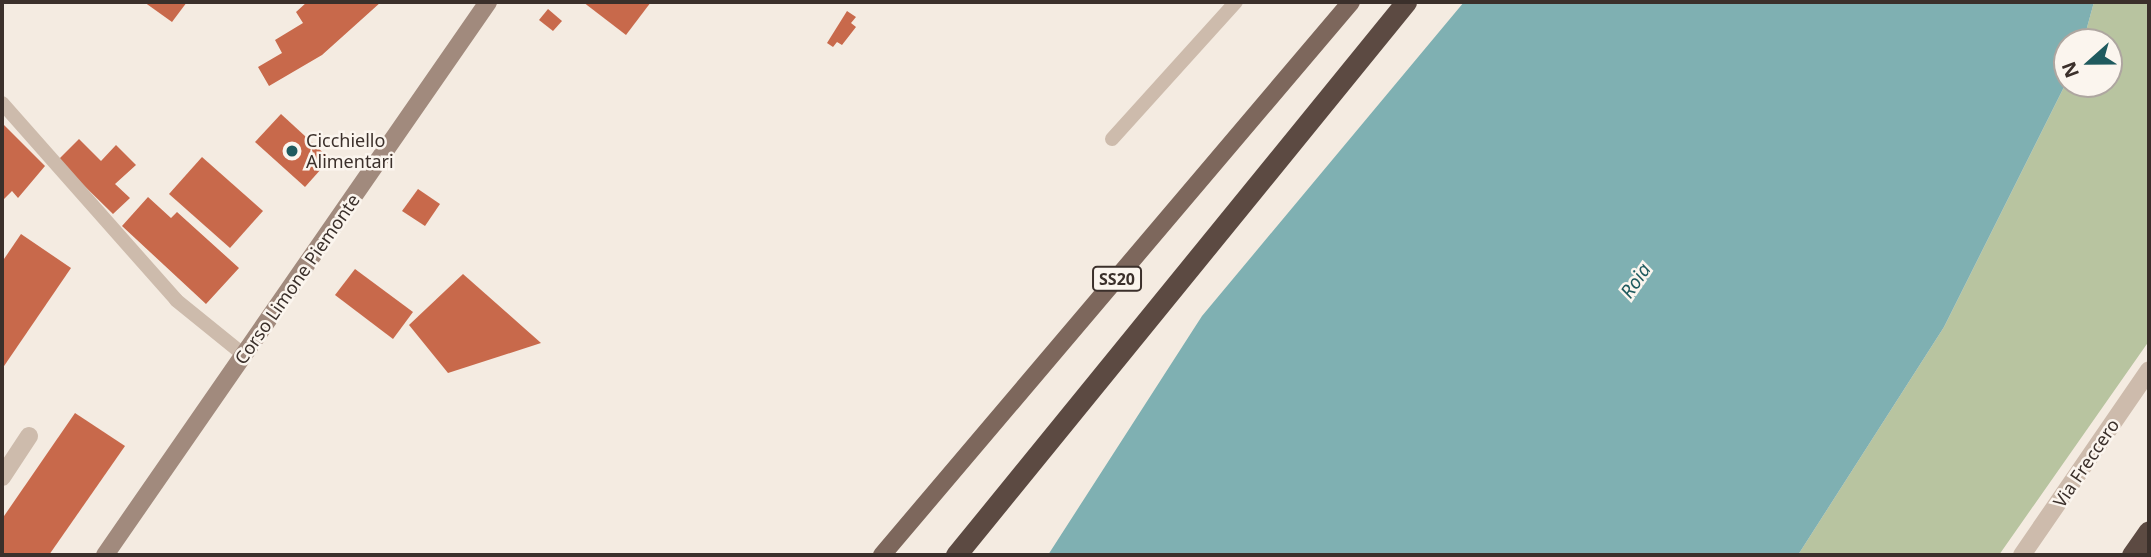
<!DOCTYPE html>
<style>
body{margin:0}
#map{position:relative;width:2151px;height:557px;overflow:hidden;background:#f4ebe1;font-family:"Noto Sans",sans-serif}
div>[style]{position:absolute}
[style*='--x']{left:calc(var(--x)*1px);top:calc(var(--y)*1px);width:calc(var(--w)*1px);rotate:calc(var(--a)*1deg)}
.green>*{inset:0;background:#b8c4a0}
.water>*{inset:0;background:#7fb0b2}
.building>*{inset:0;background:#c8694b}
.lane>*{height:14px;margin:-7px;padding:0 7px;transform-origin:7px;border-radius:7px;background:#cdbbac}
.street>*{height:18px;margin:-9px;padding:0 9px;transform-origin:9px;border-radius:9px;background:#cdbbac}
.secondary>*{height:18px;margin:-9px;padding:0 9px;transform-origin:9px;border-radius:9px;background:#a18a7d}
.primary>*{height:18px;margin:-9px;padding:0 9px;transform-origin:9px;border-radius:9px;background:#7d675c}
.highway>*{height:21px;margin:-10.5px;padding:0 10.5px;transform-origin:10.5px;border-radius:10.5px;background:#5c4a42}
.dots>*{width:19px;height:19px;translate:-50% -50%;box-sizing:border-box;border:4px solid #fbf5ee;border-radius:50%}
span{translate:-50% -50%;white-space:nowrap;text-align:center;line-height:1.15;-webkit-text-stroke:5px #fbf5ee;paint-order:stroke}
.shield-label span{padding:2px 5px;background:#fbf5ee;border:2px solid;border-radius:5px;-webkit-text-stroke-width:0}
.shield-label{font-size:16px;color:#3b302b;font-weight:700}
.poi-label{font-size:18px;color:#3b302b}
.left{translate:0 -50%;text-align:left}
.street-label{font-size:18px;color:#3b302b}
.water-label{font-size:19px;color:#1f5a5e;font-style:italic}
.frame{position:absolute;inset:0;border:4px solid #3b302b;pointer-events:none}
.north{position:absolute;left:2053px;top:28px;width:70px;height:70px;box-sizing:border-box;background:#fbf5ee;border:2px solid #aea6a0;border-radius:50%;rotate:249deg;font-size:19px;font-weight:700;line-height:28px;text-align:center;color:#3b302b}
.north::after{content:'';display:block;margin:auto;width:24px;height:32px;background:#1f5a5e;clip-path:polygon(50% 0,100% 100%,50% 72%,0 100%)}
</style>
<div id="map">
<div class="green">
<div style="clip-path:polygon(2094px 2px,2149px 2px,2149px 341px,1999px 555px,1798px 555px,1944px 327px,2067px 81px,2109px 84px,2109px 42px,2083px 42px)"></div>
</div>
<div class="water">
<div style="clip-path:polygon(1464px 2px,2094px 2px,2083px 42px,2067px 42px,2067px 81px,1944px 327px,1798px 555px,1048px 555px,1202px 316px)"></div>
</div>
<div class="building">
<div style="clip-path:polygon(144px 2px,187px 2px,172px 22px)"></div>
<div style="clip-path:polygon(307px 2px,381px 2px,322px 55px,269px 86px,258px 67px,282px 53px,275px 40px,303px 23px,296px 12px)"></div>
<div style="clip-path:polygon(583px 2px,651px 2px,626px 35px)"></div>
<div style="clip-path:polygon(548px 9px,562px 21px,553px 31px,539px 20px)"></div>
<div style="clip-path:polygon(847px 11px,856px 17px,851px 23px,856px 27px,842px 45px,837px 42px,833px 47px,827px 43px)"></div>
<div style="clip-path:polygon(281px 114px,330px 159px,305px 187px,255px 142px)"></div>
<div style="clip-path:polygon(2px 123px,45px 166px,18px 198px,12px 191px,2px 201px)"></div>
<div style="clip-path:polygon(79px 139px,101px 161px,116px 145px,136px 165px,115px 184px,130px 198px,113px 214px,58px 160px)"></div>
<div style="clip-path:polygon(202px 157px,263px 211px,230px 248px,169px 194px)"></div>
<div style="clip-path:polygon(418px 189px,440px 204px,425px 226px,402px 211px)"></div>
<div style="clip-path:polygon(148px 197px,171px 218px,177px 212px,239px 268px,206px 304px,122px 226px)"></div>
<div style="clip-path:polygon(21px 234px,71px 268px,2px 369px,2px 262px)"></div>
<div style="clip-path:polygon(355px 269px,413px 312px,393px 339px,335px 295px)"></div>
<div style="clip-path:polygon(463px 274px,541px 343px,448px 373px,409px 325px)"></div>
<div style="clip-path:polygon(75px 413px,125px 446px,49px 555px,2px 555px,2px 519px)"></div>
</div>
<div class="lane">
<div style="--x:2;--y:103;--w:263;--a:48.5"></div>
<div style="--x:176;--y:300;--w:87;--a:39"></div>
<div style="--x:1112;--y:139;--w:185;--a:-47.9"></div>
</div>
<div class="street">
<div style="--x:2;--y:477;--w:49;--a:-56.6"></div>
<div style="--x:2022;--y:555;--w:224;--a:-55.5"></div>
</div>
<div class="secondary">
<div style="--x:105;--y:555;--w:673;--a:-55.29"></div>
</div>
<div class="primary">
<div style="--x:882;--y:555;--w:725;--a:-49.7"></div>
</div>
<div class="highway">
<div style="--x:956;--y:555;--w:713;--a:-50.86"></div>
<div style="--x:2132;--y:555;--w:29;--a:-55"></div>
</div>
<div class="dots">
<div style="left:292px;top:151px;background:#1f5a5e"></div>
</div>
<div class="shield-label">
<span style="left:1117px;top:279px">SS20</span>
</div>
<div class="poi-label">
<span class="left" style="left:306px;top:151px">Cicchiello<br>Alimentari</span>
</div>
<div class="street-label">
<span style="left:297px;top:279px;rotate:-55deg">Corso Limone Piemonte</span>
<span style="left:2086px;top:463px;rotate:-56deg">Via Freccero</span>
</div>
<div class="water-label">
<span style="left:1636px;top:281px;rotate:-56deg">Roia</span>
</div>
<div class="frame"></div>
<div class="north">N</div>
</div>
